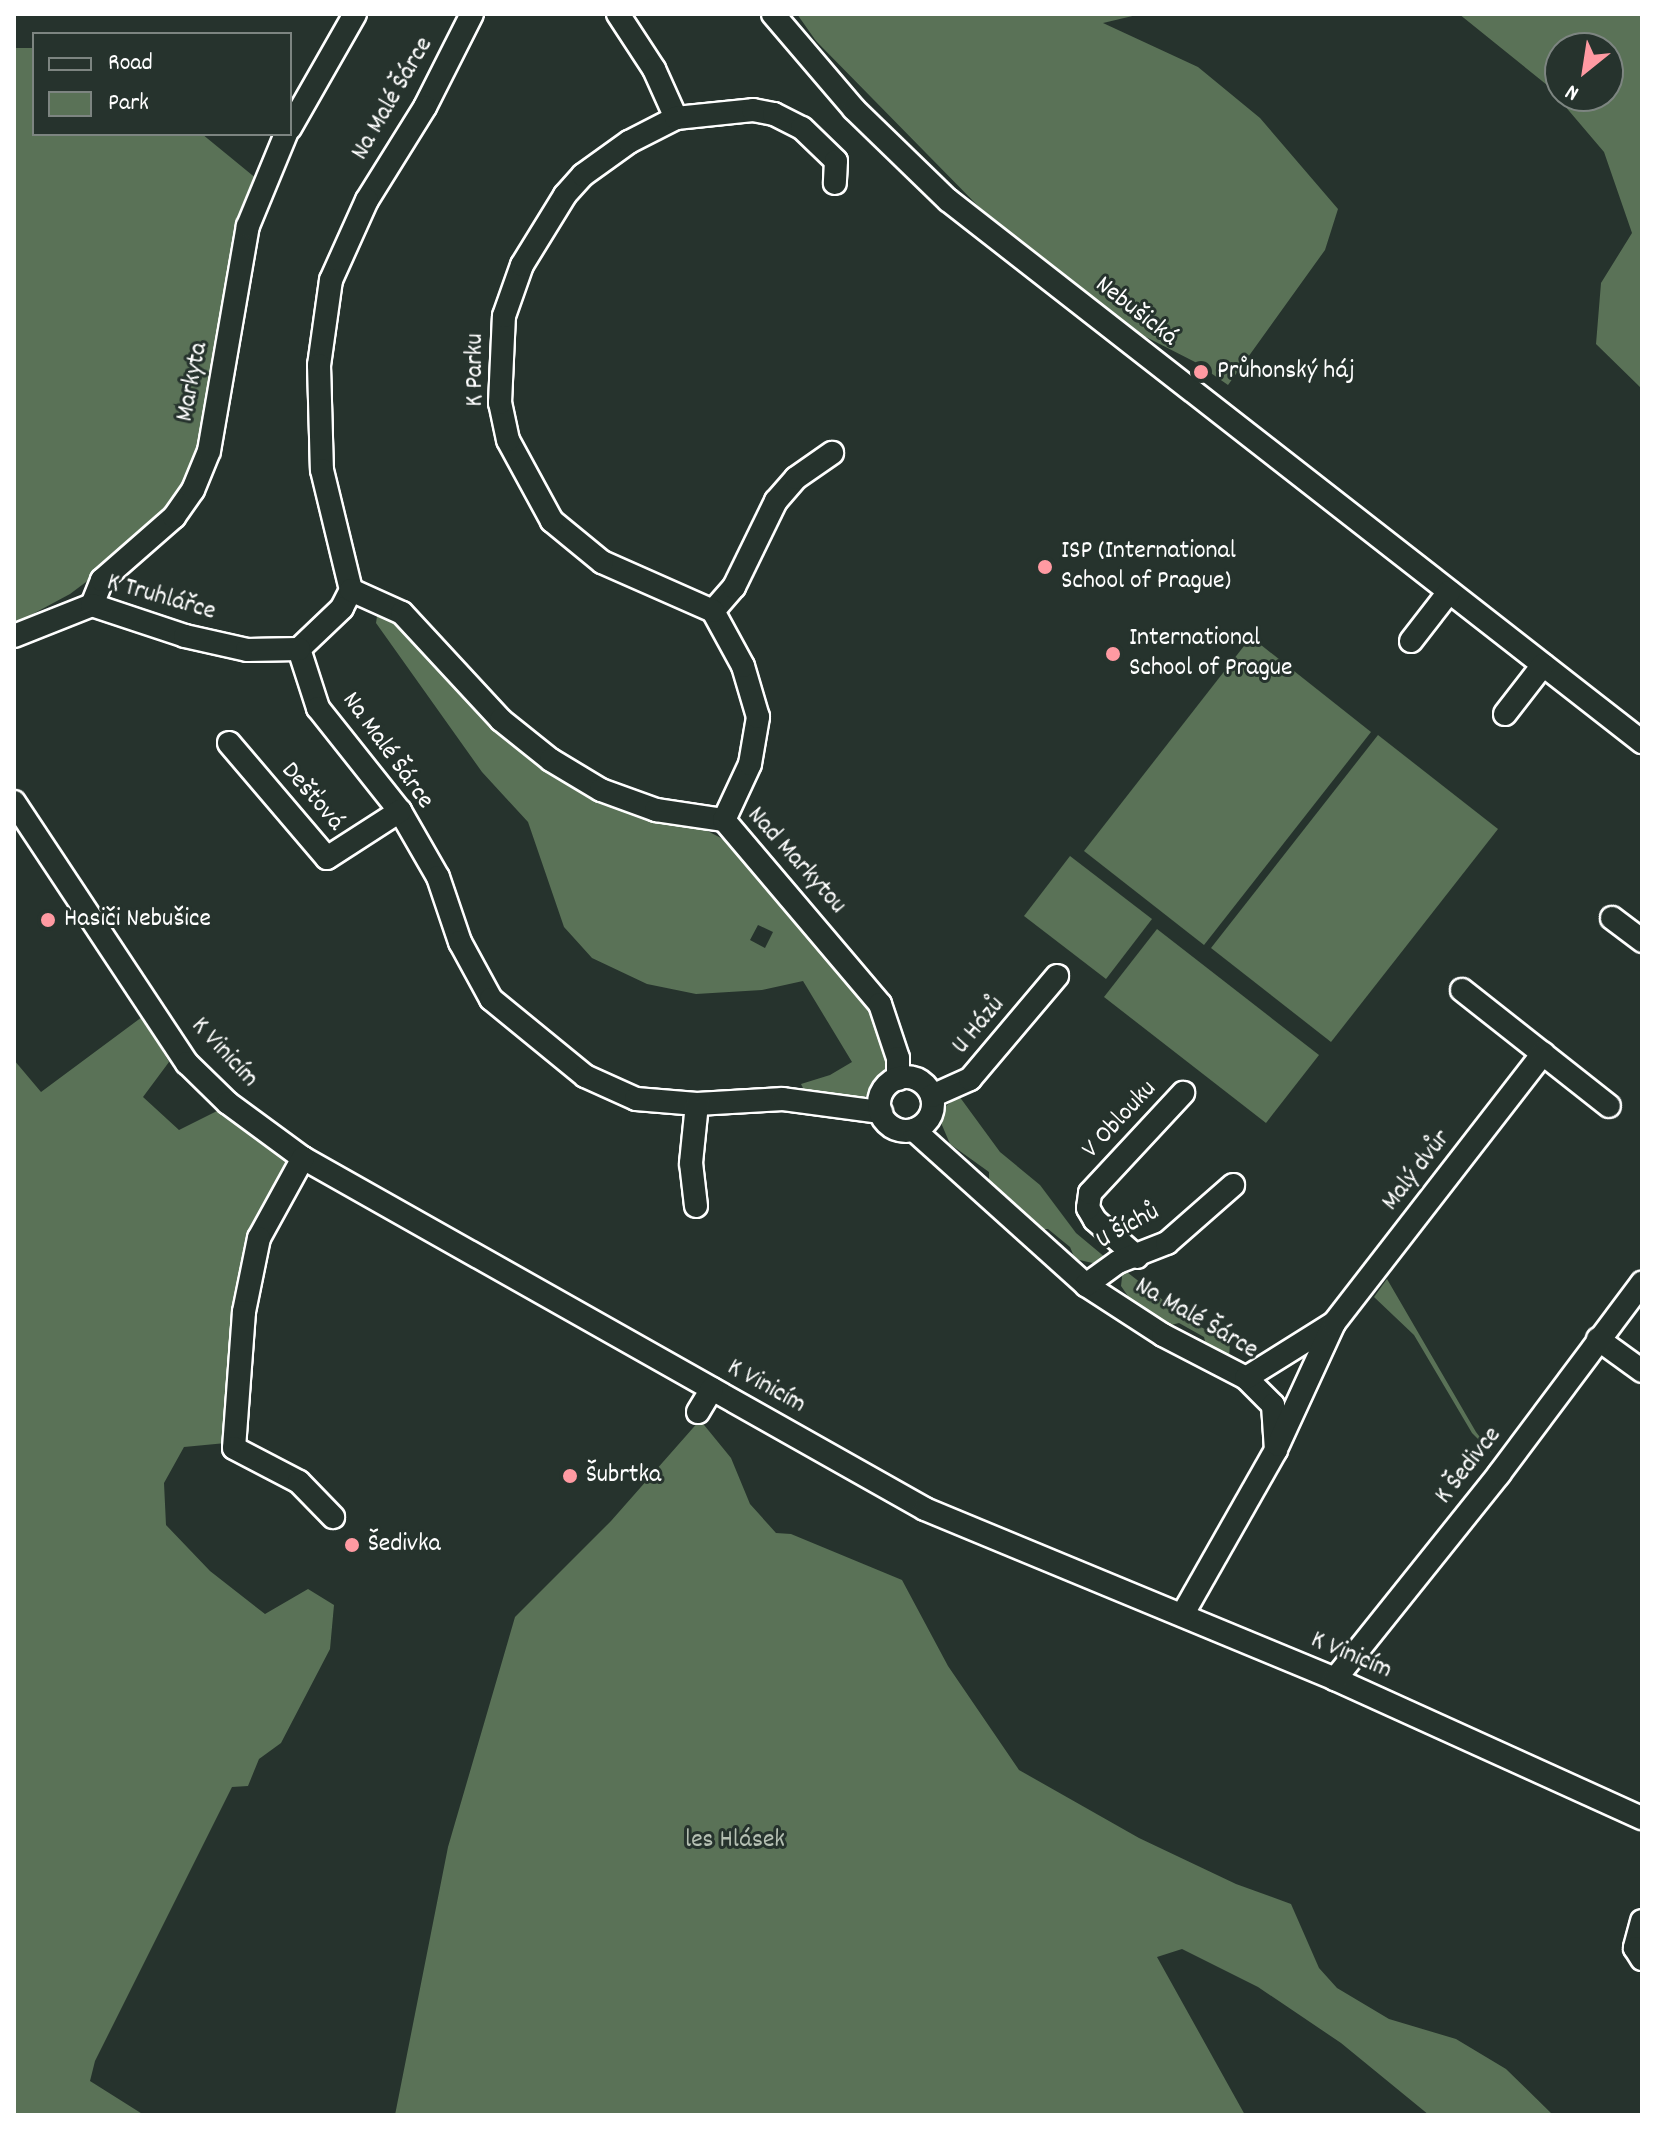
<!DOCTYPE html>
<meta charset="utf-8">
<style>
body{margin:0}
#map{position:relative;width:1656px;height:2129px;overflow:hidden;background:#26332d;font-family:Dekko,sans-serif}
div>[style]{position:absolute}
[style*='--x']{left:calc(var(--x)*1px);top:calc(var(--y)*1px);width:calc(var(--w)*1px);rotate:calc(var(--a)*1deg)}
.green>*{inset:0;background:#5a7257}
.roads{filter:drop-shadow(2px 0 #fff) drop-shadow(-2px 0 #fff) drop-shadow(0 2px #fff) drop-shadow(0 -2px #fff)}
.minor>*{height:22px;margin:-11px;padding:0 11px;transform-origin:11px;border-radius:11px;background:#26332d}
.minor>.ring{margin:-11px;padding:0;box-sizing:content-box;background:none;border:22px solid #26332d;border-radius:50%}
.dots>*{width:22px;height:22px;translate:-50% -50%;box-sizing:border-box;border:4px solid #26332d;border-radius:50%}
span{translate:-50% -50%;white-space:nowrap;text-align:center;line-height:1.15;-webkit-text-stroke:6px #26332d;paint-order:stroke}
.street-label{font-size:26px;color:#fff}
.poi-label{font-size:26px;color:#fff}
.left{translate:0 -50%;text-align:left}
.park-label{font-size:26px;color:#b5c0b3}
.frame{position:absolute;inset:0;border:16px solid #fff;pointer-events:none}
.legend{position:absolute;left:32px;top:32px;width:260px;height:104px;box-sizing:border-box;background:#26332d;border:2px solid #7d8581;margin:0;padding:10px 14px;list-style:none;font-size:24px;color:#fff}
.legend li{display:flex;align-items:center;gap:16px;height:40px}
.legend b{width:40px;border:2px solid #7d8581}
.north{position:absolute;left:1544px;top:32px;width:80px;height:80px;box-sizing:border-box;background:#26332d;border:2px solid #7d8581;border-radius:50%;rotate:210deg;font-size:22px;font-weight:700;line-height:32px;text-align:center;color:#fff}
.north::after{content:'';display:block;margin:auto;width:28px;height:36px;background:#ff9aa2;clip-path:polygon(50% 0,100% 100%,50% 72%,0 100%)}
</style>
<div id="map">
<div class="green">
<div style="clip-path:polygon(797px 14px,1141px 14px,1103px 23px,1198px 67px,1260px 118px,1338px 209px,1325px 250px,1228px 385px,1195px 362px,1146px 337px,1136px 338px,979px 207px,816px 41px)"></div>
<div style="clip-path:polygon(evenodd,1459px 14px,1642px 14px,1642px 389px,1596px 344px,1601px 283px,1632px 233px,1604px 152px,1547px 85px,1459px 14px,1560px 48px,1608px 48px,1608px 96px,1560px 96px,1560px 48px)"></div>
<div style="clip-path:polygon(14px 48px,34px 48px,34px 134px,202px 134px,257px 179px,250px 188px,203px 429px,180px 495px,126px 552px,70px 594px,14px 624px)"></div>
<div style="clip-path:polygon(evenodd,378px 610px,428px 652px,502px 737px,562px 781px,626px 812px,700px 827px,738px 847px,869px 1003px,889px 1059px,878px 1088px,860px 1100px,805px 1092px,801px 1084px,830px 1075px,852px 1062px,803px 981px,762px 990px,696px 994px,647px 984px,592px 958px,564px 927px,528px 822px,482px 772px,376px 623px,378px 610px,758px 925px,773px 932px,765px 948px,750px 940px,758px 925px)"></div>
<div style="clip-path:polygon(1251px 637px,1371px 732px,1204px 945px,1084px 851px)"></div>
<div style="clip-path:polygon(1378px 735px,1498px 829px,1331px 1042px,1211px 948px)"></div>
<div style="clip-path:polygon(1070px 856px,1152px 919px,1106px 979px,1024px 916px)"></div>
<div style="clip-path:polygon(1157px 929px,1319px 1055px,1266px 1123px,1104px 997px)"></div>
<div style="clip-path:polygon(142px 1017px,169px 1062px,143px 1097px,179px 1130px,221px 1109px,294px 1160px,254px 1232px,226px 1443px,184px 1447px,164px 1483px,166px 1525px,210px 1571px,265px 1614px,308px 1589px,334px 1605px,330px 1649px,281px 1743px,259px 1759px,248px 1786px,232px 1787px,95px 2061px,90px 2081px,144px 2115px,14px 2115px,14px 1060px,41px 1092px)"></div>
<div style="clip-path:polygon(959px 1096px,1000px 1152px,1040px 1185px,1076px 1233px,1106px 1258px,1097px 1264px,1075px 1259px,1070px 1247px,1048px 1229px,1040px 1229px,1006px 1197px,989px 1180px,989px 1172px,950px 1144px,939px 1118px,942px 1109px)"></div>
<div style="clip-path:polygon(1123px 1269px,1190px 1321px,1230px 1343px,1229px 1359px,1206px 1345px,1204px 1337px,1179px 1323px,1171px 1325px,1130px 1299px,1121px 1286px)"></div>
<div style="clip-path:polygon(1387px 1279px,1476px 1432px,1492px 1453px,1472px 1433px,1414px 1335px,1374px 1297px)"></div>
<div style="clip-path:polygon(700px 1420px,731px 1458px,750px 1504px,776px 1533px,791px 1534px,902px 1580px,948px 1666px,1019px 1770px,1139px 1838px,1236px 1884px,1291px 1904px,1319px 1968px,1337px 1988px,1389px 2019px,1456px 2039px,1506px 2069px,1553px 2115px,1429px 2115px,1341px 2043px,1258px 1987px,1182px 1949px,1157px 1957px,1245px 2115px,395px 2115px,448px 1847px,515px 1617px,611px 1521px)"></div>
</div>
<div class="roads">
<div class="minor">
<div style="--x:472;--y:14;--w:104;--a:116.8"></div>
<div style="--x:425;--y:107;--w:110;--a:121.9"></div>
<div style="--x:367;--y:200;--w:88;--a:114.2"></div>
<div style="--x:331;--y:280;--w:86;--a:98"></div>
<div style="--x:319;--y:365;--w:105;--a:88.4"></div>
<div style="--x:322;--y:470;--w:123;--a:76.4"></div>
<div style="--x:351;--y:590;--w:20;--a:117"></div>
<div style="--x:342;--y:608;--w:59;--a:136.4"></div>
<div style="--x:299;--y:649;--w:62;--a:72.1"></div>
<div style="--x:318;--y:708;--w:132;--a:51.5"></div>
<div style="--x:400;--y:811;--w:76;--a:60.1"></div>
<div style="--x:438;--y:877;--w:69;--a:71.3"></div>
<div style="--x:460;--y:942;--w:65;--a:61.5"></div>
<div style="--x:491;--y:999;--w:122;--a:39.3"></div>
<div style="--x:585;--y:1076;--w:56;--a:24.3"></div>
<div style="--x:636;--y:1099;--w:61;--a:4.7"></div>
<div style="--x:697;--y:1104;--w:86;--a:-3.3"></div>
<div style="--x:783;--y:1099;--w:99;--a:7.6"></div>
<div style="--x:618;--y:14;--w:66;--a:56.8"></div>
<div style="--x:654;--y:69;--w:54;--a:65.8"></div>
<div style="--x:773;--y:14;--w:125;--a:49.5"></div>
<div style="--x:854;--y:109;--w:131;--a:44.1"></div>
<div style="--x:948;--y:200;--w:881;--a:37.99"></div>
<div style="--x:290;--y:128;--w:131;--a:-60.3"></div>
<div style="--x:351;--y:590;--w:56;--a:24.3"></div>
<div style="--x:402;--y:613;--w:146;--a:47.2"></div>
<div style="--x:501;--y:720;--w:64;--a:38.7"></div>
<div style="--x:551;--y:760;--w:58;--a:31"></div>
<div style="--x:601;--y:790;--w:59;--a:20"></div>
<div style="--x:656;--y:810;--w:69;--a:8.4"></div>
<div style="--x:724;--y:820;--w:241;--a:49.7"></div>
<div style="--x:880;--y:1004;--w:57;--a:71.6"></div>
<div style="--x:898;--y:1058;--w:21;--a:90"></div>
<div style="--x:92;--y:605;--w:27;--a:-68"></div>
<div style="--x:102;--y:580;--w:96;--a:-41.2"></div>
<div style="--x:174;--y:517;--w:33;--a:-55"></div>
<div style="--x:193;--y:490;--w:42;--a:-67.7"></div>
<div style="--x:209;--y:451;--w:228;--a:-80.2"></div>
<div style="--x:248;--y:226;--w:100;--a:-67.6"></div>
<div style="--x:713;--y:611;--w:32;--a:-49"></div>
<div style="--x:734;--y:587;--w:96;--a:-64"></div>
<div style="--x:776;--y:501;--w:30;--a:-49"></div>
<div style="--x:796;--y:478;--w:44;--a:-34.8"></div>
<div style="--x:14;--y:636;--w:84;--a:-21.7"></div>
<div style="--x:92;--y:605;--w:98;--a:18.4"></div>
<div style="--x:185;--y:636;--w:64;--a:12.7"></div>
<div style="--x:247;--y:650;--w:52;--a:-1.1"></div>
<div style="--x:1411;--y:641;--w:62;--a:-52.2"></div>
<div style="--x:1505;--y:714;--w:62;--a:-52.2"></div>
<div style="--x:229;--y:743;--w:151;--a:49.6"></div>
<div style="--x:327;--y:858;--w:87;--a:-32.8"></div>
<div style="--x:14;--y:802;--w:313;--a:56.5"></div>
<div style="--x:187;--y:1063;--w:57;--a:44.3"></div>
<div style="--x:228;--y:1103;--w:93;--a:36.3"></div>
<div style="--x:303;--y:1158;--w:714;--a:29.44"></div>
<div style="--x:925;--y:1509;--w:444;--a:22.5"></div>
<div style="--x:1335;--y:1679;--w:337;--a:24.4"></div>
<div style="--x:724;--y:820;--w:62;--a:-65.1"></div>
<div style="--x:750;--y:764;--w:48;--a:-80.3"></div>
<div style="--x:758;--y:717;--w:53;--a:-106.4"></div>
<div style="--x:743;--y:666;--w:63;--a:-118.6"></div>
<div style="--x:713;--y:611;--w:121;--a:-156.2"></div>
<div style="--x:602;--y:562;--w:65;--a:-140.6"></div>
<div style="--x:552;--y:521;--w:92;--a:-118.5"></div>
<div style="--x:508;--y:440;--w:38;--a:-102"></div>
<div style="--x:500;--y:403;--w:87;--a:-87.4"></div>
<div style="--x:504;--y:316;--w:54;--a:-70.6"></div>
<div style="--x:522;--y:265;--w:82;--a:-58.4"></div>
<div style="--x:565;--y:195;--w:27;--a:-48"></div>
<div style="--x:583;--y:175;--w:57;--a:-35.7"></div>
<div style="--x:629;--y:142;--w:53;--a:-27.1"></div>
<div style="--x:676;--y:118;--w:77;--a:-5.9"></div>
<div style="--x:753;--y:110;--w:21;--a:11"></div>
<div style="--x:774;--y:114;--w:31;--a:27"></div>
<div style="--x:802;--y:128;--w:47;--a:44.1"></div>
<div style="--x:836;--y:161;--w:22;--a:93"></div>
<div style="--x:1612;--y:918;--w:38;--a:37"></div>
<div style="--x:1462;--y:990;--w:187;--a:38.3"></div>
<div class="ring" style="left:879px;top:1077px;width:32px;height:32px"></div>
<div style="--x:932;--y:1096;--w:42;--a:-24.1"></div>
<div style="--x:970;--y:1079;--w:135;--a:-49.8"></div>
<div style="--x:914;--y:1130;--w:232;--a:42"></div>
<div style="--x:1086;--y:1285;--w:92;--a:33"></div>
<div style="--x:1163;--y:1335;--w:93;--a:27.4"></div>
<div style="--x:1246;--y:1378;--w:38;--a:45"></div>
<div style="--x:1273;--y:1405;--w:45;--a:86.2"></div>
<div style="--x:1276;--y:1450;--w:189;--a:119.6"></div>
<div style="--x:303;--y:1158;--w:91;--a:118.8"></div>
<div style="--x:259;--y:1238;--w:76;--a:101.5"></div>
<div style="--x:244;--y:1312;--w:136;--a:94.2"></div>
<div style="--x:234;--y:1448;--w:73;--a:27.6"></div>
<div style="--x:299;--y:1482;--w:49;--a:45.8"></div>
<div style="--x:696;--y:1206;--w:43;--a:-96.6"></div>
<div style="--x:691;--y:1163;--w:59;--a:-84.2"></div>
<div style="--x:1137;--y:1257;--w:56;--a:-138.6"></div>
<div style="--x:1095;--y:1220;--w:14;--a:-120"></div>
<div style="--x:1088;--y:1208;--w:15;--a:-82"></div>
<div style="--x:1090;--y:1193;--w:137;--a:-47.1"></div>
<div style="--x:1086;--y:1285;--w:39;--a:-36"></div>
<div style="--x:1118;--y:1262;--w:53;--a:-21.2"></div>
<div style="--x:1167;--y:1243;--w:88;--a:-41.3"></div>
<div style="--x:1598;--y:1339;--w:54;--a:36"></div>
<div style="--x:1246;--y:1378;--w:104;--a:-32"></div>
<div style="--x:698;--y:1412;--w:27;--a:-59"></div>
<div style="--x:1278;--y:1445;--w:134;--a:-65.3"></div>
<div style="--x:1334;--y:1323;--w:341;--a:-52.2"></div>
<div style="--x:1335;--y:1679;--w:263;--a:-51.3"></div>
<div style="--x:1499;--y:1474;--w:239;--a:-53.2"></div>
<div style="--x:1642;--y:1921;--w:28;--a:105"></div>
<div style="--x:1635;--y:1948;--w:13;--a:58"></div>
</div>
</div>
<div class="dots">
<div style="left:1201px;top:372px;background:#ff9aa2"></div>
<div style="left:1045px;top:567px;background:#ff9aa2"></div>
<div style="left:1113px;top:654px;background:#ff9aa2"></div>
<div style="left:48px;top:920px;background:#ff9aa2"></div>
<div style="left:570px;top:1476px;background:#ff9aa2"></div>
<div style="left:352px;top:1545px;background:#ff9aa2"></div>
</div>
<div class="street-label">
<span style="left:393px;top:99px;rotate:-60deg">Na Malé Šárce</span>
<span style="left:1136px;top:312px;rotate:38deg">Nebušická</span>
<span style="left:476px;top:370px;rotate:-90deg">K Parku</span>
<span style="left:193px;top:382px;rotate:-79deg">Markyta</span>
<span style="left:161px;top:598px;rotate:16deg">K Truhlářce</span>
<span style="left:387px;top:751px;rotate:54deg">Na Malé Šárce</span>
<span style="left:312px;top:797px;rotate:49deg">Dešťová</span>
<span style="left:796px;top:861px;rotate:48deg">Nad Markytou</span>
<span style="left:979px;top:1026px;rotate:-50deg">U Házů</span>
<span style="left:224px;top:1053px;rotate:47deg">K Vinicím</span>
<span style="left:1120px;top:1120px;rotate:-47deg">V Oblouku</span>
<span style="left:1417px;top:1171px;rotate:-52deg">Malý dvůr</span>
<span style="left:1128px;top:1227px;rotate:-29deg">U Šíchů</span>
<span style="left:1196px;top:1319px;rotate:30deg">Na Malé Šárce</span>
<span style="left:766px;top:1387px;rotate:29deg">K Vinicím</span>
<span style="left:1469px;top:1466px;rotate:-52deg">K Šedivce</span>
<span style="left:1351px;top:1656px;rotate:23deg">K Vinicím</span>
</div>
<div class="poi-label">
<span class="left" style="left:1217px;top:372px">Průhonský háj</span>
<span class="left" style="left:1061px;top:567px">ISP (International<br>School of Prague)</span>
<span class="left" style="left:1129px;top:654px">International<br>School of Prague</span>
<span class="left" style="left:64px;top:920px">Hasiči Nebušice</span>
<span class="left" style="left:586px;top:1476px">Šubrtka</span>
<span class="left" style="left:368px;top:1545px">Šedivka</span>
</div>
<div class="park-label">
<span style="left:735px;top:1841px">les Hlásek</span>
</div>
<div class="frame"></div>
<ul class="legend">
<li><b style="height:10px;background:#26332d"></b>Road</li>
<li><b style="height:22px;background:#5a7257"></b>Park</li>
</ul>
<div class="north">N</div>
</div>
